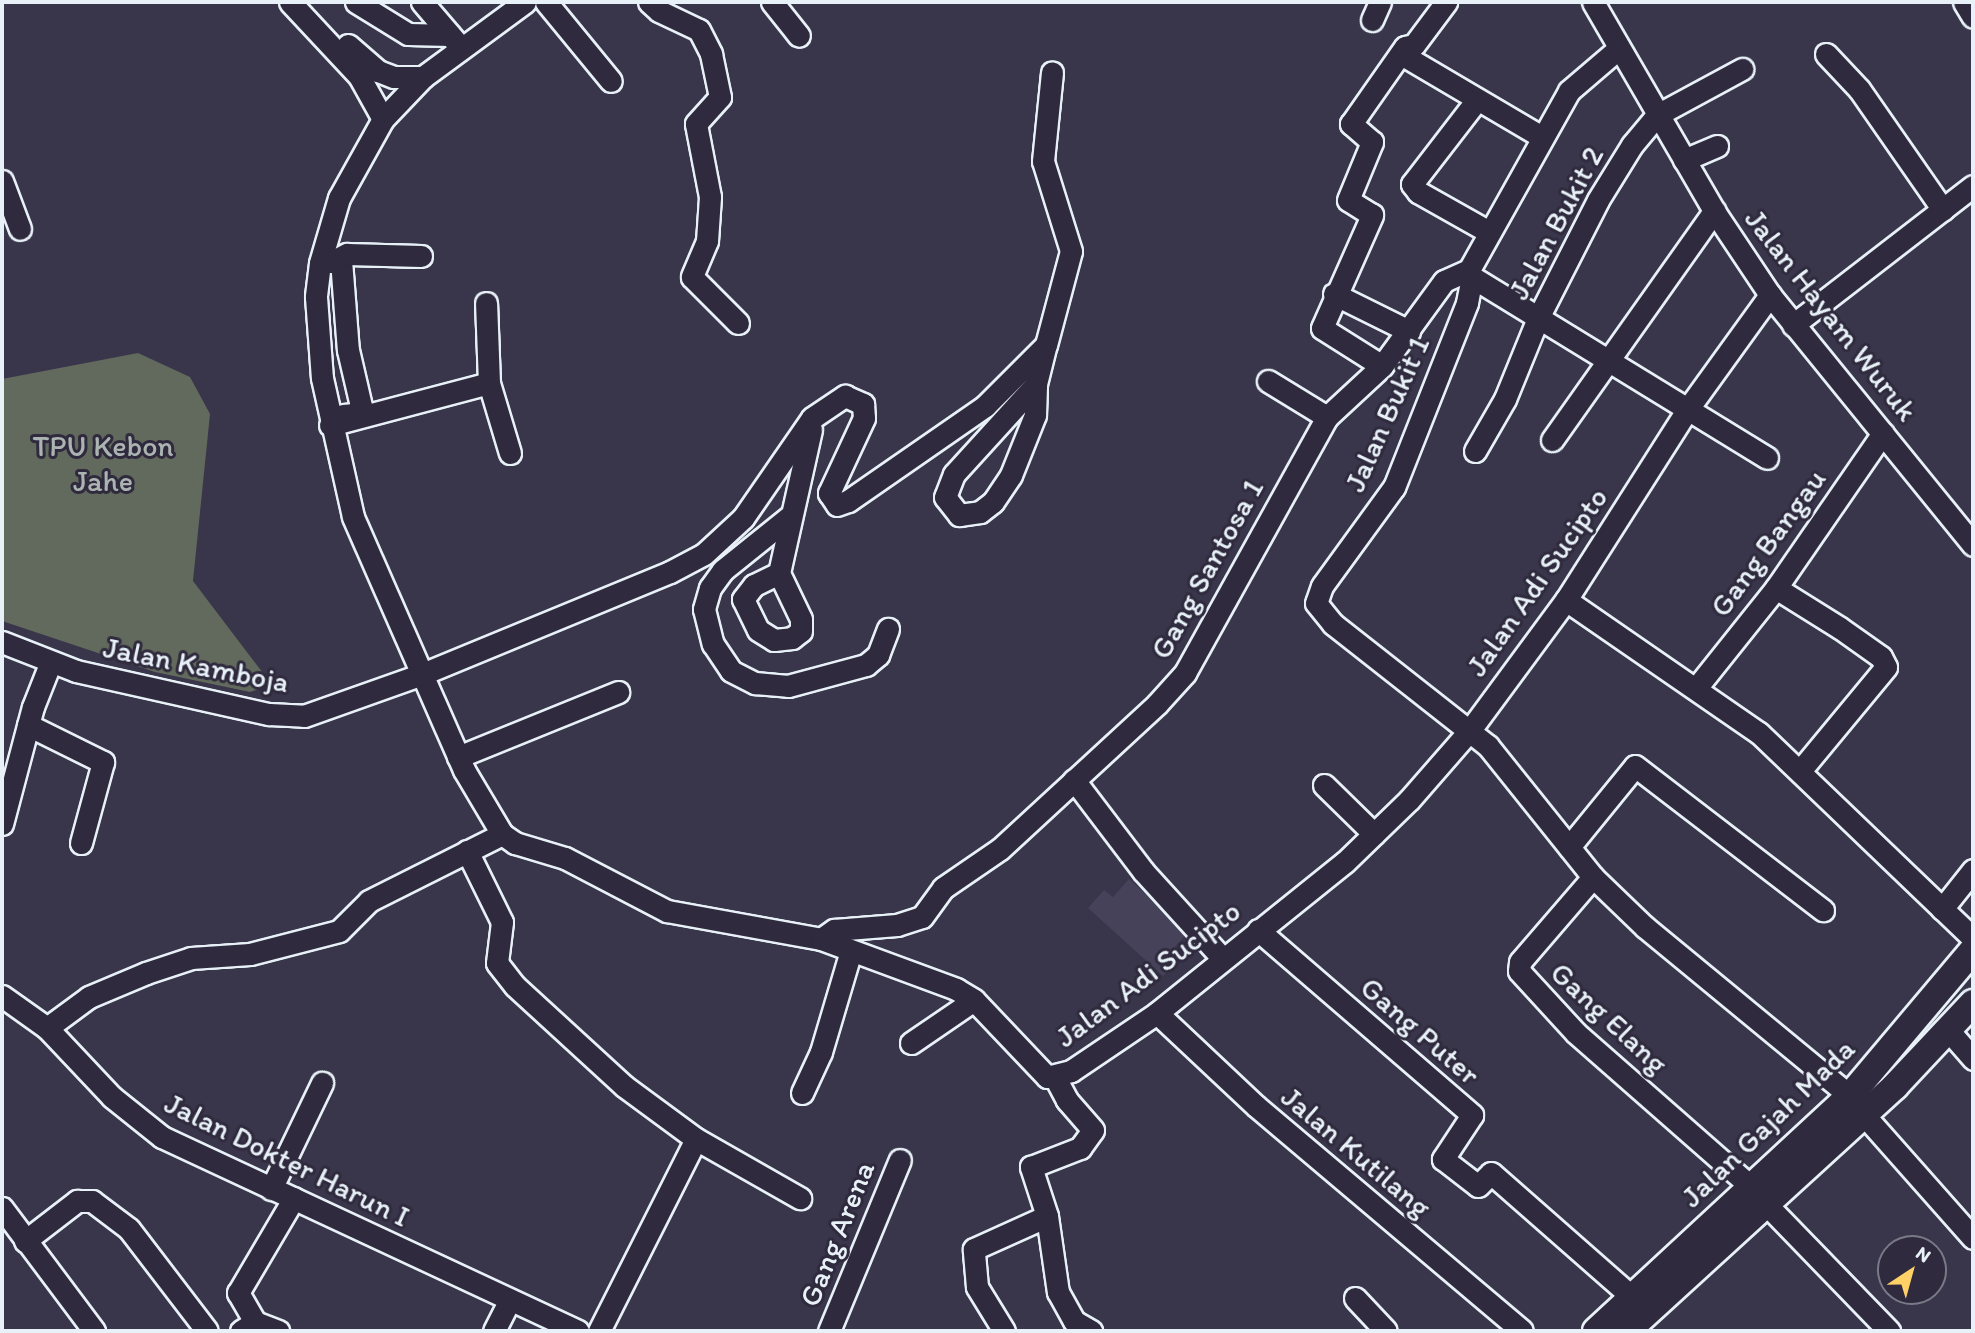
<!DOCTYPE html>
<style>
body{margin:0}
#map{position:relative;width:1975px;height:1333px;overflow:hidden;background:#39354a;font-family:Itim,sans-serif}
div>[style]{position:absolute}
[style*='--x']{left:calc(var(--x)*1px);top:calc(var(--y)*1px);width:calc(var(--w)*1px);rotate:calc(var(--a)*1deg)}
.built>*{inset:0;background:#454259}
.green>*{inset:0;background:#626a5d}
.roads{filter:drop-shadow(2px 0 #e8f1f8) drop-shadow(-2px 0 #e8f1f8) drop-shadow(0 2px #e8f1f8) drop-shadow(0 -2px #e8f1f8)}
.minor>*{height:21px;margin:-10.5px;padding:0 10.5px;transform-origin:10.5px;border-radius:10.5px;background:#2f2a3d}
.major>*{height:26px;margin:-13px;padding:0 13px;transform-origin:13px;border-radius:13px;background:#2f2a3d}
span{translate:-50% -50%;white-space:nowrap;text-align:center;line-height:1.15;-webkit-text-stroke:6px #2f2a3d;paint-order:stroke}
.street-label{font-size:30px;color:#e8f1f8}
.park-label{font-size:30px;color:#acb4b2}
.frame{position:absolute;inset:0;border:4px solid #e8f1f8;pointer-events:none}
.north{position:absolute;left:1877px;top:1235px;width:70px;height:70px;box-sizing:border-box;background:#2f2a3d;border:2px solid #797a88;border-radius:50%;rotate:36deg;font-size:19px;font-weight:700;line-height:28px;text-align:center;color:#e8f1f8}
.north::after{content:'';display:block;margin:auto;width:24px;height:32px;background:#ffd166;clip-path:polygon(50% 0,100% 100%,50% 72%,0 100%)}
</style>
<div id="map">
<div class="built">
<div style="clip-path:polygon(1129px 879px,1188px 932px,1175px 947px,1183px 954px,1163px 976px,1088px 908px,1104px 890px,1113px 897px)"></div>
</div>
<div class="green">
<div style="clip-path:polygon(138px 353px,190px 377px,210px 414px,193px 581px,272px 685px,250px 692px,155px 672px,2px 621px,2px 379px)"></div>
</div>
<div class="roads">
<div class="minor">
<div style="--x:290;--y:2;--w:101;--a:47"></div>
<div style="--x:359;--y:76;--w:49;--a:60.8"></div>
<div style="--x:356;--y:2;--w:61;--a:31.6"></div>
<div style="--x:408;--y:34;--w:42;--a:1.4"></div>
<div style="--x:422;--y:2;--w:54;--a:49.5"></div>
<div style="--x:525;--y:2;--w:127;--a:143.7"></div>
<div style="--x:423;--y:77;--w:58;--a:133.6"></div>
<div style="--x:383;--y:119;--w:90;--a:119.1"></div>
<div style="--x:339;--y:198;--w:68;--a:106.3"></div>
<div style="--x:320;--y:263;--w:34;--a:97"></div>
<div style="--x:316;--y:297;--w:81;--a:85.8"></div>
<div style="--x:322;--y:378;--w:142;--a:77.4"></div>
<div style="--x:353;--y:517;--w:276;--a:66.3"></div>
<div style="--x:464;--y:770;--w:74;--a:59.3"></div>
<div style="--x:502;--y:834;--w:16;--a:35"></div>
<div style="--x:515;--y:843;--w:52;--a:16.7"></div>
<div style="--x:565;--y:858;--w:115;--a:27.5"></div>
<div style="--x:667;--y:911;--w:157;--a:10.3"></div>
<div style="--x:821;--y:939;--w:144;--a:20.3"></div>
<div style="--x:956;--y:989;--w:21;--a:31"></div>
<div style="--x:974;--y:1000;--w:106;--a:46.5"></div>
<div style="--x:1047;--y:1077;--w:25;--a:-14"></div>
<div style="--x:1071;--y:1071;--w:104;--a:-34"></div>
<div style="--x:1157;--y:1013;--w:241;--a:-38.8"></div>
<div style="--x:1345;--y:862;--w:89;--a:-44.1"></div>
<div style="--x:1409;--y:800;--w:93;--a:-48.9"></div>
<div style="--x:1470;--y:730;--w:162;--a:-53.6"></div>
<div style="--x:1566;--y:600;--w:225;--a:-57.5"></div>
<div style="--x:1687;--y:410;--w:142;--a:-54.2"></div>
<div style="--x:546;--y:2;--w:102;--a:50.6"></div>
<div style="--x:649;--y:2;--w:13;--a:42"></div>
<div style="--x:659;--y:11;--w:44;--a:25.4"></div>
<div style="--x:699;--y:30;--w:27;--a:63"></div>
<div style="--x:711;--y:54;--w:44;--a:78.2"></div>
<div style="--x:720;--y:97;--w:36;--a:132"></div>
<div style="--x:696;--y:124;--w:74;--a:79.1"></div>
<div style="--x:710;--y:197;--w:44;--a:93.9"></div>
<div style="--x:707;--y:241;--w:39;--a:113"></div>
<div style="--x:692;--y:277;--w:65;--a:45"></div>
<div style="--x:772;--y:2;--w:43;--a:51.5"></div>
<div style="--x:1593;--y:2;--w:241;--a:59.9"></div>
<div style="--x:1714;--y:211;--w:101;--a:56.3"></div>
<div style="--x:1770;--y:295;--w:322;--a:50.9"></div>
<div style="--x:1964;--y:2;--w:17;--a:59"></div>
<div style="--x:1372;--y:20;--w:20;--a:-66"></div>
<div style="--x:348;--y:45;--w:40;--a:41"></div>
<div style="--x:378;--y:71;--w:17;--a:21"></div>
<div style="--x:394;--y:77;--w:29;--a:0"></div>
<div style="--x:1401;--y:54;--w:164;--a:30.5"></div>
<div style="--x:1826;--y:54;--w:48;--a:46.7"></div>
<div style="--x:1859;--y:89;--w:147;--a:55.2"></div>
<div style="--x:1476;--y:101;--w:105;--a:127.6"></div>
<div style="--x:1412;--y:184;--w:10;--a:53"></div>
<div style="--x:1418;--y:192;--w:81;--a:29.4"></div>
<div style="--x:1684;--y:160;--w:36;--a:-23"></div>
<div style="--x:2;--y:181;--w:51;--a:69.4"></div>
<div style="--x:341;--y:260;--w:90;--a:85.6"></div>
<div style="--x:348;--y:350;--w:57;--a:76.9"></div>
<div style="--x:361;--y:406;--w:10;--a:127"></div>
<div style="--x:355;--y:414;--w:12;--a:175"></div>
<div style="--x:331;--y:262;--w:18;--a:-27"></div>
<div style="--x:347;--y:254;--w:74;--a:1.5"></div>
<div style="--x:1469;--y:270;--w:8;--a:67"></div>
<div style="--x:1472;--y:277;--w:346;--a:31.5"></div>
<div style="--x:1469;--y:270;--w:205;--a:-60.8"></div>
<div style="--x:1569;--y:91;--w:65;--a:-40.6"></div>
<div style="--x:1472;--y:277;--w:26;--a:101"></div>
<div style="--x:1467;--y:303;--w:198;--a:111.6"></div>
<div style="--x:1394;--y:487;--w:122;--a:126"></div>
<div style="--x:1322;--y:586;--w:18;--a:109"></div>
<div style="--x:1316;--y:603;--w:27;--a:51"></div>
<div style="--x:1333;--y:624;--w:197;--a:38.2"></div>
<div style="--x:1488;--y:746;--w:168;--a:51.3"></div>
<div style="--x:1593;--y:877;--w:72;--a:43.9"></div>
<div style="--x:1645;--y:927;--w:266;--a:39.5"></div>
<div style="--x:1334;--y:294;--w:84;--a:26.3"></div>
<div style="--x:1793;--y:325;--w:227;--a:-37.7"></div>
<div style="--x:1382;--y:366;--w:71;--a:-147.7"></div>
<div style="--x:1322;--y:328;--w:124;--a:-66.1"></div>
<div style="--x:1372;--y:215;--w:28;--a:-148"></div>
<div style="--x:1348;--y:200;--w:63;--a:-67.5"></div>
<div style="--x:1372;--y:142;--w:28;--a:-139"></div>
<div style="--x:1351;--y:124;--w:94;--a:-55"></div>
<div style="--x:1405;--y:47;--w:9;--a:-13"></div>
<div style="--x:1414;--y:45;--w:54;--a:-53.3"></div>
<div style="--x:1268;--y:381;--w:69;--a:31.4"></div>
<div style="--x:489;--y:383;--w:73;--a:73.3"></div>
<div style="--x:1036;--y:384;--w:122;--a:132.3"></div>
<div style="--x:954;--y:474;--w:25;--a:111"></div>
<div style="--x:945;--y:497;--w:23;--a:52"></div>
<div style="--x:959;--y:515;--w:21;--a:-8"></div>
<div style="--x:980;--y:512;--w:16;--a:-38"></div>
<div style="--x:993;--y:502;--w:32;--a:-56"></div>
<div style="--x:1011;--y:475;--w:65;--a:-68.2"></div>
<div style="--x:1035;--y:415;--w:31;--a:-88"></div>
<div style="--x:1036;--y:384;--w:36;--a:-76"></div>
<div style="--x:330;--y:425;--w:164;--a:-14.8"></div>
<div style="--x:489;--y:383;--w:80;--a:-92.1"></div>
<div style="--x:1552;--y:440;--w:281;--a:-54.7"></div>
<div style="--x:1475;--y:451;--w:60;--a:-60"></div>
<div style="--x:1505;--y:399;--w:87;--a:-67.8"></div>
<div style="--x:1538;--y:318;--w:132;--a:-63"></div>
<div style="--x:1598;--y:200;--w:65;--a:-58.3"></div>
<div style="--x:1632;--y:145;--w:39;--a:-50"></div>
<div style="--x:1657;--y:115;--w:97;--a:-28.4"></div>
<div style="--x:789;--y:517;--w:85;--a:141.2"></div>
<div style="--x:723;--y:570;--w:22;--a:126"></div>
<div style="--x:710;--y:588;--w:22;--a:106"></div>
<div style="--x:704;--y:609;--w:36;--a:76"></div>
<div style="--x:713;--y:644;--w:32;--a:56"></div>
<div style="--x:731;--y:671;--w:27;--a:27"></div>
<div style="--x:755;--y:683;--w:33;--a:5"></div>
<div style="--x:788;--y:686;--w:81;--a:-15.1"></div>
<div style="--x:866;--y:665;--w:16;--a:-40"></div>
<div style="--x:878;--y:655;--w:28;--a:-69"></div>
<div style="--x:779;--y:573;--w:28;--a:154"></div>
<div style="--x:754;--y:585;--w:18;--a:128"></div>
<div style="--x:743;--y:599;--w:34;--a:64"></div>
<div style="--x:758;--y:630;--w:19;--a:32"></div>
<div style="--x:774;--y:640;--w:18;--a:-6"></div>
<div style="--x:792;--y:638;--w:11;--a:-38"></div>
<div style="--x:801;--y:631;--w:12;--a:-90"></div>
<div style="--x:801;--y:619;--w:51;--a:-115.6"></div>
<div style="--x:779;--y:573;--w:147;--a:-77.4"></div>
<div style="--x:1776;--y:588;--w:75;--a:32"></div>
<div style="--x:1840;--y:628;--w:50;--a:35.3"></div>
<div style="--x:1881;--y:657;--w:11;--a:63"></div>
<div style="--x:1886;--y:667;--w:135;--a:129.6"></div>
<div style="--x:1566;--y:600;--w:234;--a:34.6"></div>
<div style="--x:1759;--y:733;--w:296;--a:43.8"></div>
<div style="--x:2;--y:642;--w:79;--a:21.4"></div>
<div style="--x:76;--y:671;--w:198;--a:12.6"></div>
<div style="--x:269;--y:714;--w:35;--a:3"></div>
<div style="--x:304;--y:716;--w:123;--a:-19.5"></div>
<div style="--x:420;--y:675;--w:270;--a:-22.4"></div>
<div style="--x:670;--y:572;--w:38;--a:-28"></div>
<div style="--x:704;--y:554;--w:53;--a:-42.7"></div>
<div style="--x:743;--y:518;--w:121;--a:-55.4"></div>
<div style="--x:812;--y:418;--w:40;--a:-34"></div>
<div style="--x:845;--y:396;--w:20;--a:24"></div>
<div style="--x:863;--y:404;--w:14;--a:86"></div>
<div style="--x:864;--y:418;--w:83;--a:115"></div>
<div style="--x:829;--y:493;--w:14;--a:56"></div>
<div style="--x:837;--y:505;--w:12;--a:-20"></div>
<div style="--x:848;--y:501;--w:167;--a:-34.7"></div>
<div style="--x:985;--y:406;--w:86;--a:-45"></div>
<div style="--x:1046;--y:345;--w:97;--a:-75.1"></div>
<div style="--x:1071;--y:251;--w:94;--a:-107.3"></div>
<div style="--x:1043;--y:161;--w:89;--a:-84.2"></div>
<div style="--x:1697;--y:687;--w:127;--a:-51.4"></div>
<div style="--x:1776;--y:588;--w:188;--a:-55.4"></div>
<div style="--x:28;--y:725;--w:84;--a:26.3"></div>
<div style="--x:103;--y:762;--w:84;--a:105.2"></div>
<div style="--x:458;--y:757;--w:173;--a:-22.1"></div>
<div style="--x:1074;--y:780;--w:114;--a:52.8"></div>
<div style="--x:1143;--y:871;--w:119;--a:47.7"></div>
<div style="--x:1324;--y:785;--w:70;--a:44.4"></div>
<div style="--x:2;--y:824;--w:121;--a:-75.2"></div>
<div style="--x:33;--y:707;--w:46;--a:-68.4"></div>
<div style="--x:1569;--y:847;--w:104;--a:-50.8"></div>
<div style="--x:1635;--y:766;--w:237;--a:37.5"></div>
<div style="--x:467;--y:851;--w:79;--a:63.8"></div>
<div style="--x:502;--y:922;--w:41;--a:97"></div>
<div style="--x:497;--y:963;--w:29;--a:52"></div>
<div style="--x:515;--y:986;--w:148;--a:42.5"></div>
<div style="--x:624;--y:1086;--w:89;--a:36.4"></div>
<div style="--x:696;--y:1139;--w:120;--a:29.6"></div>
<div style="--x:1593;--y:877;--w:112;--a:130.7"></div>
<div style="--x:1520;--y:962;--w:9;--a:96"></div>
<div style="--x:1519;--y:971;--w:84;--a:47.4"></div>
<div style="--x:1576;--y:1033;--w:233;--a:41.3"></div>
<div style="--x:1942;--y:909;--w:50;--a:-51.5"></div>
<div style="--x:1258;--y:930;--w:283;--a:40.8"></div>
<div style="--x:1472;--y:1115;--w:53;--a:123.4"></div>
<div style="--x:1443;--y:1159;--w:44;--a:37.6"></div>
<div style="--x:1478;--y:1186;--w:18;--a:-45"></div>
<div style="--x:1491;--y:1173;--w:188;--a:41.3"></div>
<div style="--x:821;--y:939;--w:16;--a:-35"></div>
<div style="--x:834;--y:930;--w:63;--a:-4.5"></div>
<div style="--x:897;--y:925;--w:26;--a:-18"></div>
<div style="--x:922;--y:917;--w:36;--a:-54"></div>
<div style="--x:943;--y:888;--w:69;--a:-34.4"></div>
<div style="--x:1000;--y:849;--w:214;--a:-42.7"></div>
<div style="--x:1157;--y:704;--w:42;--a:-47.9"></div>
<div style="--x:1185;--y:673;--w:293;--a:-61"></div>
<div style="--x:1327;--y:417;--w:75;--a:-42.8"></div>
<div style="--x:1382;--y:366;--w:105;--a:-53.9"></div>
<div style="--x:1444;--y:281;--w:27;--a:-24"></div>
<div style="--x:2;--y:996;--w:55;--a:35.4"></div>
<div style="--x:47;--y:1028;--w:95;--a:46.7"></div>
<div style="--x:112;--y:1097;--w:64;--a:38.7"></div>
<div style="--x:162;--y:1137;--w:459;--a:25"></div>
<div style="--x:1157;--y:1013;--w:136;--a:43.2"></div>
<div style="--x:1256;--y:1106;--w:348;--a:40.2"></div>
<div style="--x:47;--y:1028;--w:52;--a:-36.4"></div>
<div style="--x:89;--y:997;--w:62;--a:-22.8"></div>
<div style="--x:146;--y:973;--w:47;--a:-18.4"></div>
<div style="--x:191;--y:958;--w:59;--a:-3.9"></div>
<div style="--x:250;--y:954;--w:92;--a:-14.5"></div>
<div style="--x:339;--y:931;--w:42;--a:-45"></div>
<div style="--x:369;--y:901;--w:149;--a:-26.7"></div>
<div style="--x:1949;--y:1031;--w:37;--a:49"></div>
<div style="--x:911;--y:1043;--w:76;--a:-34.3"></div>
<div style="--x:802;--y:1093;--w:45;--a:-65.1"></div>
<div style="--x:821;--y:1052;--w:105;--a:-73.5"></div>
<div style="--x:1864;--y:1115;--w:164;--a:48.5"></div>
<div style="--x:271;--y:1189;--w:118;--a:-64.3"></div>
<div style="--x:1766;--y:1204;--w:177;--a:45.9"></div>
<div style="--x:2;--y:1208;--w:154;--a:53.2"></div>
<div style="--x:1047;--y:1216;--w:77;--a:81.8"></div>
<div style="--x:1058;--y:1292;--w:33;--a:61"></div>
<div style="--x:1074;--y:1321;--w:20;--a:30"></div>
<div style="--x:25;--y:1241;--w:66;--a:-37.6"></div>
<div style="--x:77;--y:1201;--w:15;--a:0"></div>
<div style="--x:92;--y:1201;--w:46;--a:37.1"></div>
<div style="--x:129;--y:1229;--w:128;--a:52.6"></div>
<div style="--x:1355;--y:1298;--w:45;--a:46.8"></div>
<div style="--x:255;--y:1322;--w:34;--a:-120"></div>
<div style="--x:238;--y:1293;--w:110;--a:-59.5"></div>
<div style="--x:241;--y:1331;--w:17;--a:-33"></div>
<div style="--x:255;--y:1322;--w:25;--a:21"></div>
<div style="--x:494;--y:1331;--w:35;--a:-63"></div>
<div style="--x:599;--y:1331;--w:215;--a:-63.2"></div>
<div style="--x:829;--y:1331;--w:185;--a:-67.5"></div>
<div style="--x:1004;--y:1331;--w:52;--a:-121.5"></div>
<div style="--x:977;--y:1287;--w:38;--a:-95"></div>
<div style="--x:974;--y:1249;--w:80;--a:-24.3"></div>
<div style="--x:1047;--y:1216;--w:52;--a:-108.1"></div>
<div style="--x:1031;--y:1167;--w:53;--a:-21.2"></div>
<div style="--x:1080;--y:1148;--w:22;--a:-54"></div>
<div style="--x:1093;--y:1130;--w:40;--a:-131"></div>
<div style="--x:1067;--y:1100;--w:26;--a:-118"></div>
</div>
<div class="major">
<div style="--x:1596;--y:1331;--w:346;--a:-42.8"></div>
<div style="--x:1850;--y:1096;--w:191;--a:-49.9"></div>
<div style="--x:1627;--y:1331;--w:363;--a:-42.4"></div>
<div style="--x:1895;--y:1086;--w:114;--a:-46.8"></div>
</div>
</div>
<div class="street-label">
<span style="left:1556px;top:223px;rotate:-62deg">Jalan Bukit 2</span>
<span style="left:1831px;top:315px;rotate:52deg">Jalan Hayam Wuruk</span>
<span style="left:1387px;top:414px;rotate:-66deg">Jalan Bukit 1</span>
<span style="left:1768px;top:543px;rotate:-54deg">Gang Bangau</span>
<span style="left:1207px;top:569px;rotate:-61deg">Gang Santosa 1</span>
<span style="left:1537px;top:582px;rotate:-55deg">Jalan Adi Sucipto</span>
<span style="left:196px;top:665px;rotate:11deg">Jalan Kamboja</span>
<span style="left:1148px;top:974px;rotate:-37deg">Jalan Adi Sucipto</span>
<span style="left:1609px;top:1018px;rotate:43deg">Gang Elang</span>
<span style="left:1420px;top:1031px;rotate:41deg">Gang Puter</span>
<span style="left:1768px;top:1123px;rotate:-44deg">Jalan Gajah Mada</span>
<span style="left:1356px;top:1152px;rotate:40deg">Jalan Kutilang</span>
<span style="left:287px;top:1160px;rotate:26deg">Jalan Dokter Harun I</span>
<span style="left:837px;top:1234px;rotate:-68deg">Gang Arena</span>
</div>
<div class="park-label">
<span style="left:103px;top:463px">TPU Kebon<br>Jahe</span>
</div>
<div class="frame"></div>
<div class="north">N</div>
</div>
